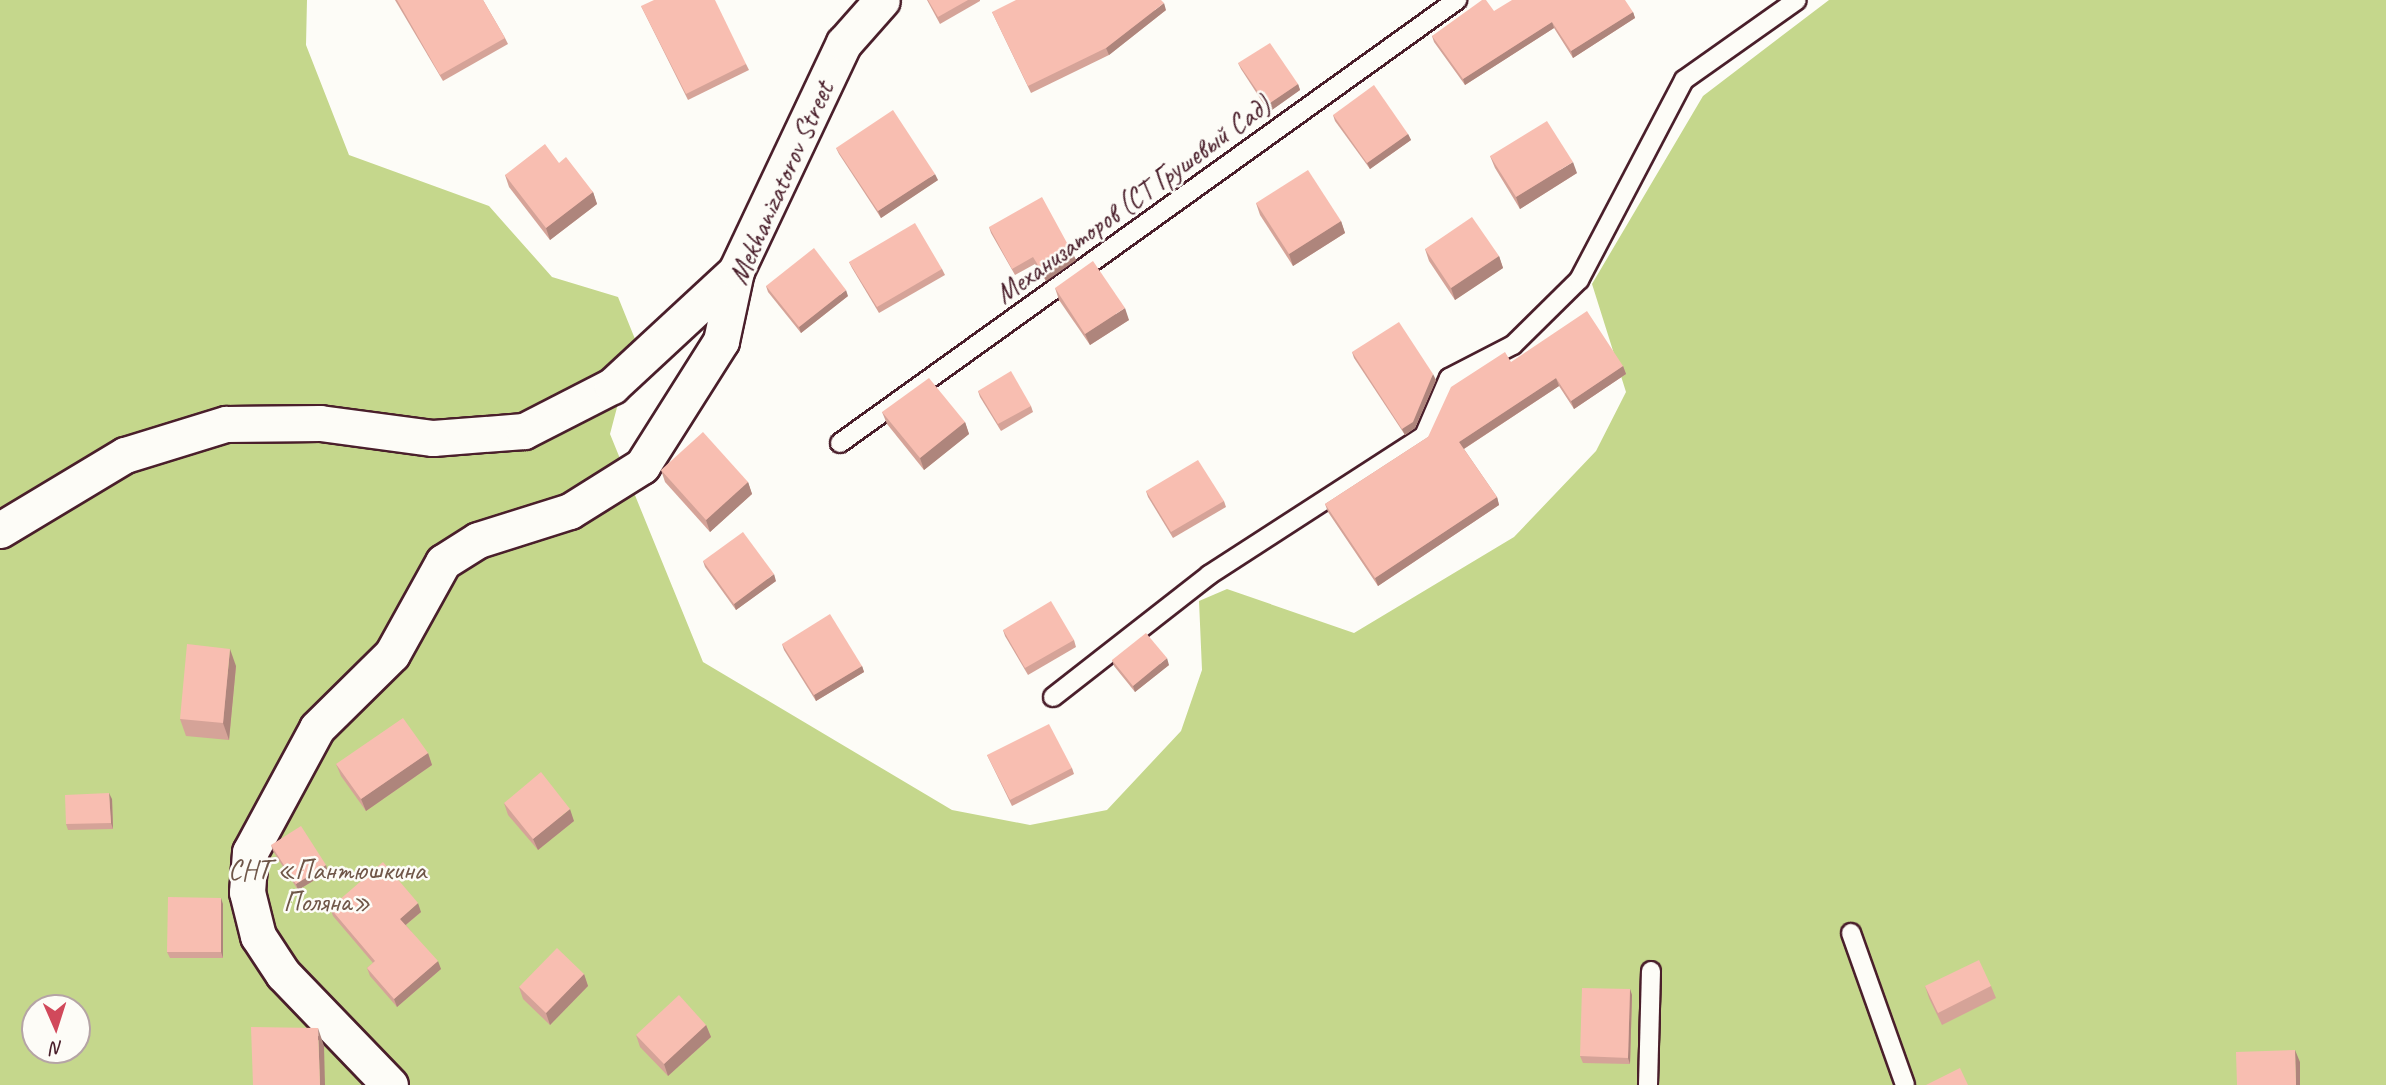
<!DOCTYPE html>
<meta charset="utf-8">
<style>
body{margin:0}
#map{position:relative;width:2386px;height:1085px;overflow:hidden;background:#fdfcf7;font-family:Caveat,sans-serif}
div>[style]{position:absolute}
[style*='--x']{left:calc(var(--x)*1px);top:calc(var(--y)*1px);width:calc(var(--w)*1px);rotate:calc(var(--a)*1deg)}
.green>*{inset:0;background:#c5d78c}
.roads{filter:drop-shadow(2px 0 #4a1f2b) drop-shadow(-2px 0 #4a1f2b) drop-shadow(0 2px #4a1f2b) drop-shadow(0 -2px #4a1f2b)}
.service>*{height:18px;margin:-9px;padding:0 9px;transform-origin:9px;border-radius:9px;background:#fdfcf7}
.minor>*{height:35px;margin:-17.5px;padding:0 17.5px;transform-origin:17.5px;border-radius:17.5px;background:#fdfcf7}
.wall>*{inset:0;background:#d5a398}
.shaded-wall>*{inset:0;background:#ae857c}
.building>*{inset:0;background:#f8beb1}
span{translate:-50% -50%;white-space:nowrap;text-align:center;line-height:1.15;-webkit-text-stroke:5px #fdfcf7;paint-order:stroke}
.street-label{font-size:28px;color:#4a1f2b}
.park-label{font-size:28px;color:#6f5648}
.north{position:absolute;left:21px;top:994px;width:70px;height:70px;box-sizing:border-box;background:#fdfcf7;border:2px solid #b5a4a5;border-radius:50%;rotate:177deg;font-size:19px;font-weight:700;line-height:28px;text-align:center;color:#4a1f2b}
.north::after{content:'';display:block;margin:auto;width:24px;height:32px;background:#d1495b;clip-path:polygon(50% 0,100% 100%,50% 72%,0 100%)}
</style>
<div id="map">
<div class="green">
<div style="clip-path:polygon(evenodd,0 0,307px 0,306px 45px,349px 155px,489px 206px,552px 277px,618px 297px,635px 339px,610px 434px,703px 662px,952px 810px,1030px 825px,1107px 810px,1181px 731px,1202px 670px,1199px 601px,1227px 589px,1354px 633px,1514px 537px,1596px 451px,1626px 392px,1592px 284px,1703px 96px,1829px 0,2386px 0,2386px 1085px,0 1085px,0 0,35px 1008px,77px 1008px,77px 1050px,35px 1050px,35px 1008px)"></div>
</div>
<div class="roads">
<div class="service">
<div style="--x:840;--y:443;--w:760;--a:-35.68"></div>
<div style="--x:1053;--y:697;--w:198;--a:-38"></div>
<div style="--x:1209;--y:575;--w:256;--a:-32.9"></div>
<div style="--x:1424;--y:436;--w:63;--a:-66.7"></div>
<div style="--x:1449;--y:378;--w:72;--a:-27.3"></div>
<div style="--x:1513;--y:345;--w:93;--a:-44.6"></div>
<div style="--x:1579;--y:280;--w:226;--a:-62.3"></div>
<div style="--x:1684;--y:80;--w:138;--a:-35.3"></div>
<div style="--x:1851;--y:933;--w:161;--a:70.4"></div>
<div style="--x:1648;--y:1085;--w:114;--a:-88.5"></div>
</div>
<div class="minor">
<div style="--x:0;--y:530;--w:146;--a:-31"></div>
<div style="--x:125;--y:455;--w:106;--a:-17.1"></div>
<div style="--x:226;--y:424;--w:94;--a:-0.6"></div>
<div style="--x:320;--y:423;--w:114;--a:7.6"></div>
<div style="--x:433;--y:438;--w:91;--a:-4.4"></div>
<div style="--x:524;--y:431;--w:99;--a:-27.1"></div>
<div style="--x:612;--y:386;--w:169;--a:-42.8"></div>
<div style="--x:390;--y:1085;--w:154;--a:-133.9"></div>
<div style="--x:283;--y:974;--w:45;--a:-123.3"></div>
<div style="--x:258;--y:936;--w:45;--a:-104"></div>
<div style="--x:247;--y:892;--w:40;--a:-85.7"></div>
<div style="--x:250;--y:852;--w:141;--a:-61.6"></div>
<div style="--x:317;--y:728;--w:105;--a:-44.6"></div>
<div style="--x:392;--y:654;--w:105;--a:-61"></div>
<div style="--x:443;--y:562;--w:41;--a:-32.2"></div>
<div style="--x:478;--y:540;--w:96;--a:-17.5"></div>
<div style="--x:570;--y:511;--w:85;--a:-32"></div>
<div style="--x:642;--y:466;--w:148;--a:-57.7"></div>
<div style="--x:721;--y:341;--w:72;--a:-77.9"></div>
<div style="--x:736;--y:271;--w:252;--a:-64.7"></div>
<div style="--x:844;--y:43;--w:57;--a:-48.5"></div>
</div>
</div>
<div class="wall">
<div style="clip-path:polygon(395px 0,483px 0,505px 38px,508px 44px,443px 81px)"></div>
<div style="clip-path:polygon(927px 0,980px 0,980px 1px,940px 24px)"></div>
<div style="clip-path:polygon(641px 6px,746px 64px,749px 70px,688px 100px)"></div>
<div style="clip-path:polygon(1166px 10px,1109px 55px,1031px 93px,992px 12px)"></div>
<div style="clip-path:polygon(1494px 11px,1633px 12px,1635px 18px,1573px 58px,1554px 28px,1465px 85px,1434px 42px,1432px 36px)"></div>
<div style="clip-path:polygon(1238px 63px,1298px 84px,1300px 90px,1269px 112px,1241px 69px)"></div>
<div style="clip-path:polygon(1333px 115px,1408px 134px,1411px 140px,1370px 169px,1335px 121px)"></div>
<div style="clip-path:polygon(836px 148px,938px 180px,881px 218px,839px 154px)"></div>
<div style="clip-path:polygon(1490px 156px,1577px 173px,1520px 209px,1495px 168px)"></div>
<div style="clip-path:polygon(559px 163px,593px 192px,597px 204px,550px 240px,509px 187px,505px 175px)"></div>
<div style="clip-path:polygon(1256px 203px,1341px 221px,1345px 233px,1293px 266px,1260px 215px)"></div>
<div style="clip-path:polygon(989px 227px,1073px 254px,1076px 260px,1046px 281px,1035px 264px,1015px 275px,991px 233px)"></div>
<div style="clip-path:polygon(1425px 249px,1499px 256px,1503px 268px,1455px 300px,1429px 261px)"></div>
<div style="clip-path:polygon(849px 262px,942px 269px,945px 275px,879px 313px,852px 268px)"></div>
<div style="clip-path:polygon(766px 286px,848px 296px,801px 333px,768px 292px)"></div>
<div style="clip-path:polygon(1055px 288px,1129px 320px,1090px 345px,1059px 300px)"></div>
<div style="clip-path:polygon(1352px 352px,1436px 380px,1415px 428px,1405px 435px,1354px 358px)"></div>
<div style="clip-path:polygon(1511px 362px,1623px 366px,1626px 374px,1574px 409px,1559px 386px,1464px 449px,1497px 497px,1499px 505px,1378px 586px,1328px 512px,1325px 504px,1428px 437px)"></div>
<div style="clip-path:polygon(978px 391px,1031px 406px,1033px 412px,1001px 431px,980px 397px)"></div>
<div style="clip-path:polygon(882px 412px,965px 422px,969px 434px,924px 470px,887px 424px)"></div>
<div style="clip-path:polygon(661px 470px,748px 482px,752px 494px,710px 532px,665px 482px)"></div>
<div style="clip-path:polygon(1146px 491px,1224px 501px,1226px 507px,1173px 538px,1148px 497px)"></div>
<div style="clip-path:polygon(703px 561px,776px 581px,736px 610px,705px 567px)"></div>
<div style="clip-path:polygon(1003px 630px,1074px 640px,1076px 647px,1028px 675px,1005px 636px)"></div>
<div style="clip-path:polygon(782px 644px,862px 666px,864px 672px,816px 701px,784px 650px)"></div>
<div style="clip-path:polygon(1112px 660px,1169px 665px,1135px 692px,1114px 666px)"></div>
<div style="clip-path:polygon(236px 666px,229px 740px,186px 736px,180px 719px)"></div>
<div style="clip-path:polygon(428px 753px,432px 765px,366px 811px,341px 776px,336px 764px)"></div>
<div style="clip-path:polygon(987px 755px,1072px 768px,1074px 774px,1012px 806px)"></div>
<div style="clip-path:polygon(112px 799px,113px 829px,68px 830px,66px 824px)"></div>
<div style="clip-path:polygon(504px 803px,574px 821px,538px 850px,508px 815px)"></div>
<div style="clip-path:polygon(271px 845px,328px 872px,298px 890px,273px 851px)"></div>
<div style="clip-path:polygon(223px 904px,223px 958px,170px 958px,167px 952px)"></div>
<div style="clip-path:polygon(330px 908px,421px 912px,406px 925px,441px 969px,397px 1007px,370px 976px,367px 968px,373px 963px,333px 916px)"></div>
<div style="clip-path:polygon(584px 974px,588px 986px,550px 1025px,523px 999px,519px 987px)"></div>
<div style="clip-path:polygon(1925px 986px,1991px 986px,1996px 998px,1942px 1025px,1929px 998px)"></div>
<div style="clip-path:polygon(1630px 989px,1632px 995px,1630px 1064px,1583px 1063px,1580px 1056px)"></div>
<div style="clip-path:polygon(706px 1025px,711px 1037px,668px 1076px,640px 1047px,636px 1035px)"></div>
</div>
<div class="shaded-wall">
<div style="clip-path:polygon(1164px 3px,1166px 10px,1109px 55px,1106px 48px)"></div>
<div style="clip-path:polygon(1633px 12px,1635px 18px,1573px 58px,1571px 51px)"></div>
<div style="clip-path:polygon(1552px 22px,1554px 28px,1465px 85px,1463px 79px)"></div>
<div style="clip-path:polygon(1298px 84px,1300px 90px,1269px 112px,1267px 105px)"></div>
<div style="clip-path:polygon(1408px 134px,1411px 140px,1370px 169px,1367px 163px)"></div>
<div style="clip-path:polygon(1573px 162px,1577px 173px,1520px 209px,1516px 197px)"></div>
<div style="clip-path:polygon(935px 174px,938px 180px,881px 218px,878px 211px)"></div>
<div style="clip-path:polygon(593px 192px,597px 204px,550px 240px,546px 228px)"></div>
<div style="clip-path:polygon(1341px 221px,1345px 233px,1293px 266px,1289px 254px)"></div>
<div style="clip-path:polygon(1073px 254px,1076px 260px,1046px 281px,1044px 275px)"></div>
<div style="clip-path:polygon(1499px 256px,1503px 268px,1455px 300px,1451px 288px)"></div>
<div style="clip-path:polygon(846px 290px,848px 296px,801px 333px,799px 327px)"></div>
<div style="clip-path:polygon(1125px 308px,1129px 320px,1090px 345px,1085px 334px)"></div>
<div style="clip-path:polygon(1623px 366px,1626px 374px,1574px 409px,1571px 401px)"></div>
<div style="clip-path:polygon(1433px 374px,1436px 380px,1415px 428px,1405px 435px,1402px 429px)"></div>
<div style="clip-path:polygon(1556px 378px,1559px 386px,1462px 450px,1459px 442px)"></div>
<div style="clip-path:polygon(965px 422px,969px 434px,924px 470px,920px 458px)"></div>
<div style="clip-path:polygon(748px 482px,752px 494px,710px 532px,706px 520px)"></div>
<div style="clip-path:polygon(1497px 497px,1499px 505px,1378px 586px,1375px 578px)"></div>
<div style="clip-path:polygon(774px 574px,776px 581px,736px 610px,734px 604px)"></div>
<div style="clip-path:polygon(230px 649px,236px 666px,229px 740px,223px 723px)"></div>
<div style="clip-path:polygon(1167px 658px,1169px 665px,1135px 692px,1133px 686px)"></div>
<div style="clip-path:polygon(862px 666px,864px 672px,816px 701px,814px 695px)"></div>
<div style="clip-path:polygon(428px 753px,432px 765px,366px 811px,361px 799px)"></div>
<div style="clip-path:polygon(109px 793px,112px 799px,113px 829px,111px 823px)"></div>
<div style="clip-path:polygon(570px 809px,574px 821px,538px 850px,533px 839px)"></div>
<div style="clip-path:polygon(326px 865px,328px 872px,298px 890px,296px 884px)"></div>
<div style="clip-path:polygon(221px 898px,223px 904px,223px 958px,221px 952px)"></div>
<div style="clip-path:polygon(418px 903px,421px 912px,403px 927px,400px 919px)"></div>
<div style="clip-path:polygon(438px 961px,441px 969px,397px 1007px,394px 999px)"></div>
<div style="clip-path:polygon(584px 974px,588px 986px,550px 1025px,546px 1013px)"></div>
<div style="clip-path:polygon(1630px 989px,1632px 995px,1630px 1064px,1628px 1058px)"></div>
<div style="clip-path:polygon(706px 1025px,711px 1037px,668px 1076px,664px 1064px)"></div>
<div style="clip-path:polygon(318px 1028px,324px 1046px,325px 1085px,320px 1085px)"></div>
<div style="clip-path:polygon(2295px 1050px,2300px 1062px,2300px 1085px,2296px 1085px)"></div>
</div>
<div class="building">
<div style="clip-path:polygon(397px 0,483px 0,505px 38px,440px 75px)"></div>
<div style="clip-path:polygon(654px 0,715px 0,746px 64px,686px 94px,641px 6px)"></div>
<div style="clip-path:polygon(928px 0,968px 0,938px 17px)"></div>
<div style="clip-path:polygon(1016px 0,1161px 0,1164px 3px,1106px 48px,1028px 86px,992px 12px)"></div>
<div style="clip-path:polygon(1482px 0,1486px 0,1494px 11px,1512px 0,1625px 0,1633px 12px,1571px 51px,1552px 22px,1463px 79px,1432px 36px)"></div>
<div style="clip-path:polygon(1270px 43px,1298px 84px,1267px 105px,1238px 63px)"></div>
<div style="clip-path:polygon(1374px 85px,1408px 134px,1367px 163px,1333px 115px)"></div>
<div style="clip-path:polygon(893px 110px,935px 174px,878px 211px,836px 148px)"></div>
<div style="clip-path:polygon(1547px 121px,1573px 162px,1516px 197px,1490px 156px)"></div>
<div style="clip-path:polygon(545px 144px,559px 163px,566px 157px,593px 192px,546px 228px,505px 175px)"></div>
<div style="clip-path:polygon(1308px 170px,1341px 221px,1289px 254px,1256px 203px)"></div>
<div style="clip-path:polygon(1042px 197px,1073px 254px,1044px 275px,1033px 257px,1012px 269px,989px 227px)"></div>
<div style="clip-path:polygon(1472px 217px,1499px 256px,1451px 288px,1425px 249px)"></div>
<div style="clip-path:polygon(915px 223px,942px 269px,877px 307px,849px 262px)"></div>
<div style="clip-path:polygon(814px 248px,846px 290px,799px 327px,766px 286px)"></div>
<div style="clip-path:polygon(1093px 261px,1125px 308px,1085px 334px,1055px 288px)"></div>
<div style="clip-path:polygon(1587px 311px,1623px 366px,1571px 401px,1556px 378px,1459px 442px,1497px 497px,1375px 578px,1325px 504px,1428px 437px,1451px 387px,1505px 352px,1511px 362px)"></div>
<div style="clip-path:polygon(1399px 322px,1433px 374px,1413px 422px,1402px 429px,1352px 352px)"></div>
<div style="clip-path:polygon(1011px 371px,1031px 406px,998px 424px,978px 391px)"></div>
<div style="clip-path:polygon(929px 378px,965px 422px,920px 458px,882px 412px)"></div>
<div style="clip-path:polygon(703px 432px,748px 482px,706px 520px,661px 470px)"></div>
<div style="clip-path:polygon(1198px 460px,1224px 501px,1171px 532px,1146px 491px)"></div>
<div style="clip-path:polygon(743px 532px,774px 574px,734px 604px,703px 561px)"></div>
<div style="clip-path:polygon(1051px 601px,1074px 640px,1025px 668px,1003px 630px)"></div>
<div style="clip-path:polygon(830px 614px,862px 666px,814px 695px,782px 644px)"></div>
<div style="clip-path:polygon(1146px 633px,1167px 658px,1133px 686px,1112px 660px)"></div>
<div style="clip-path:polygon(187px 644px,230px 649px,223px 723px,180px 719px)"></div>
<div style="clip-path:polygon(403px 718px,428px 753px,361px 799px,336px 764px)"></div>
<div style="clip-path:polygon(1049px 724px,1072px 768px,1010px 800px,987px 755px)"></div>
<div style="clip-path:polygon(541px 772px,570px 809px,533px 839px,504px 803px)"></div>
<div style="clip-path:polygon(109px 793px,111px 823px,66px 824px,65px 795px)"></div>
<div style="clip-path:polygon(301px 826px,326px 865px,296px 884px,271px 845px)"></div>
<div style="clip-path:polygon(383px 862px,418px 903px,400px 919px,438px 961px,394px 999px,367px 968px,375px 961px,330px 908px)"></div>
<div style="clip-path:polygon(168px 897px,221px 898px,221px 952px,167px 952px)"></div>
<div style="clip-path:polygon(557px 948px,584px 974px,546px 1013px,519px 987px)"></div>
<div style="clip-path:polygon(1979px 960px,1991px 986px,1938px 1013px,1925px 986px)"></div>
<div style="clip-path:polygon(1582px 988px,1630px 989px,1628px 1058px,1580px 1056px)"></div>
<div style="clip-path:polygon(679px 995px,706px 1025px,664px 1064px,636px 1035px)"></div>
<div style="clip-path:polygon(251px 1027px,318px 1028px,320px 1085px,253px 1085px)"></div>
<div style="clip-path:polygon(2295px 1050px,2296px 1085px,2237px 1085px,2236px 1052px)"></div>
<div style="clip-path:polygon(1960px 1068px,1968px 1085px,1926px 1085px)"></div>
</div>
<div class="street-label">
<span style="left:781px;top:183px;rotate:-66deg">Mekhanizatorov Street</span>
<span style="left:1133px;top:200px;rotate:-36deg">Механизаторов (СТ Грушевый Сад)</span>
</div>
<div class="park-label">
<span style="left:327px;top:886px">СНТ «Пантюшкина<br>Поляна»</span>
</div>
<div class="north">N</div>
</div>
